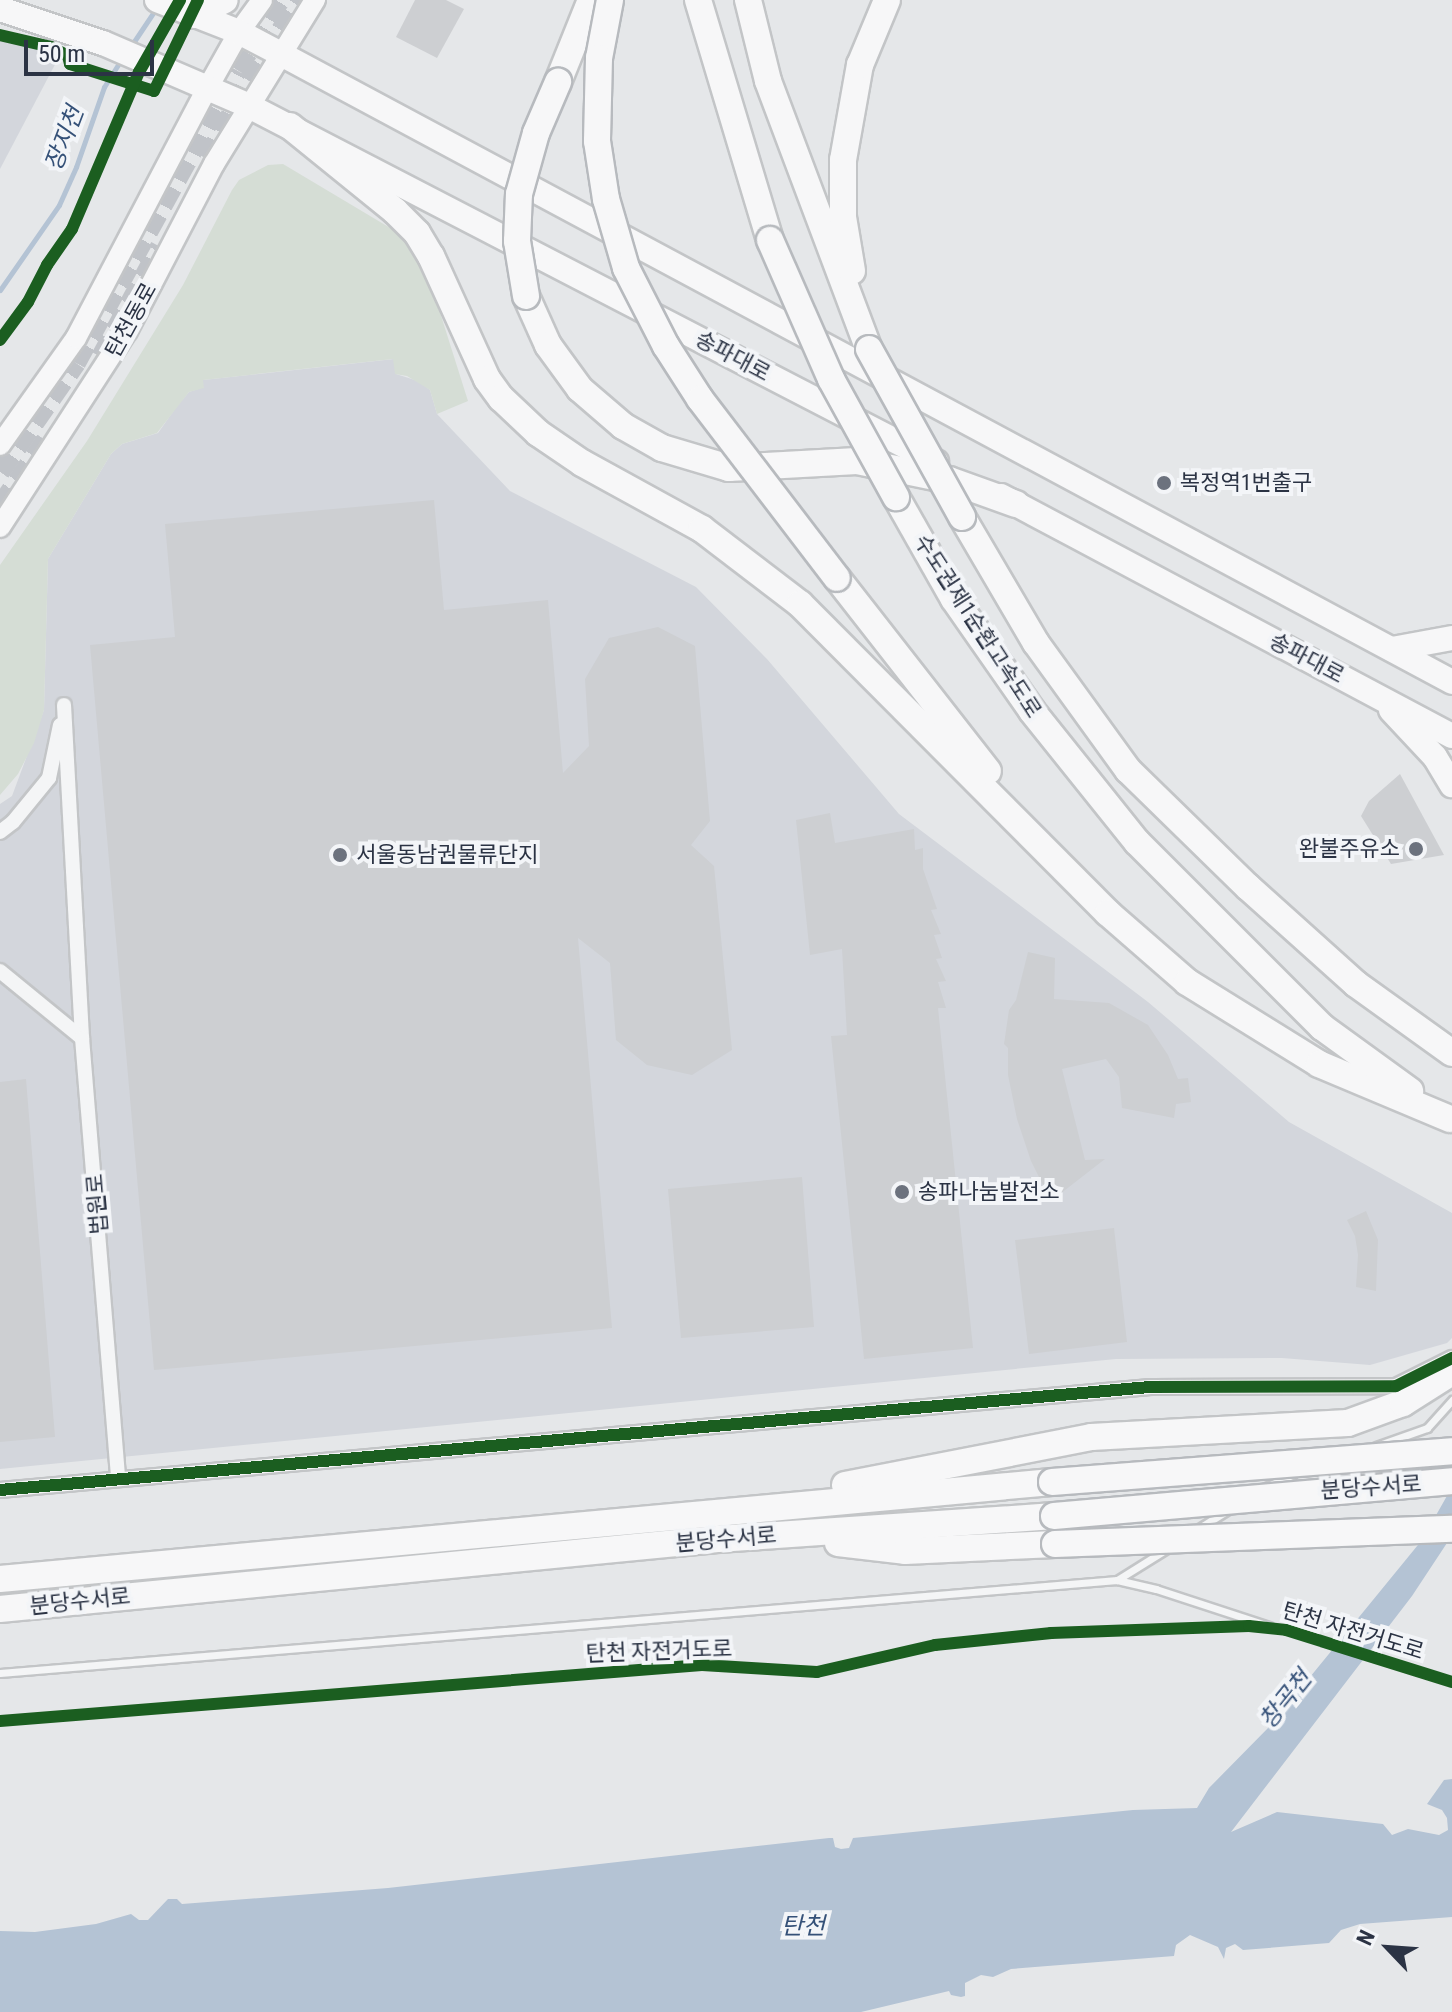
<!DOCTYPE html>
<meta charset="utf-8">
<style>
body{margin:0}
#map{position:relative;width:1452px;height:2012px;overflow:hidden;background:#e5e7e9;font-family:"Roboto Condensed","Noto Sans KR",sans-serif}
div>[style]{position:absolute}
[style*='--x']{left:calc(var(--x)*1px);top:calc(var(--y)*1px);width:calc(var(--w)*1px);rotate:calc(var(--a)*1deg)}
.built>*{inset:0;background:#d3d6dc}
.green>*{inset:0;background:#d5ddd5}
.water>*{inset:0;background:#b4c3d4}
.stream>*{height:5px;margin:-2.5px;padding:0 2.5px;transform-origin:2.5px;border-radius:2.5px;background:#b4c3d4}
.building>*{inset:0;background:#cdcfd2}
.secondary-tunnel>*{height:20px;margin-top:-10px;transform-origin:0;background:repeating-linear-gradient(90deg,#c0c3c8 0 20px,transparent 0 30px)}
.roads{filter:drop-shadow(2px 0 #c3c5c7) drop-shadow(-2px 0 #c3c5c7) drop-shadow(0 2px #c3c5c7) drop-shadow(0 -2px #c3c5c7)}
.lane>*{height:7px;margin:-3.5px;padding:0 3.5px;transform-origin:3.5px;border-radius:3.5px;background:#f4f5f6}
.street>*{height:14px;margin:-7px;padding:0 7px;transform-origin:7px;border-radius:7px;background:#f4f5f6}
.secondary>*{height:20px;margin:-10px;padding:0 10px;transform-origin:10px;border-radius:10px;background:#f7f7f8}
.primary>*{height:24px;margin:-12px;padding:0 12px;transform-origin:12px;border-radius:12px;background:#f7f7f8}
.highway>*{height:26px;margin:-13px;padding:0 13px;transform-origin:13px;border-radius:13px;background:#f7f7f8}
.bridges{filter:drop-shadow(2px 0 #b7babe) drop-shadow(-2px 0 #b7babe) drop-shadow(0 2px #b7babe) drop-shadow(0 -2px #b7babe)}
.highway-bridge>*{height:26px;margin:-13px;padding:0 13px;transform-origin:13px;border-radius:13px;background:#f7f7f8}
.cycleway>*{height:12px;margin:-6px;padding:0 6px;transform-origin:6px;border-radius:6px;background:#1b5e20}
.dots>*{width:22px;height:22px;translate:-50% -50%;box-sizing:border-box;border:4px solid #f3f5f8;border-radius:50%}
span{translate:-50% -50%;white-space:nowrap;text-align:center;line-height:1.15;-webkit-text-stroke:8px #f3f5f8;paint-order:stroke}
.street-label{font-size:22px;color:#2b3344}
.poi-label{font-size:22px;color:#2b3344}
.left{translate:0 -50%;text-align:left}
.right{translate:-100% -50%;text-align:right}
.water-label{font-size:24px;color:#355178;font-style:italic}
.north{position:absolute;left:1348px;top:1908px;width:80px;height:80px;-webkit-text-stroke:6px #f3f5f8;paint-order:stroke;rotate:295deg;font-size:22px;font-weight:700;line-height:32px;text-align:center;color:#2b3344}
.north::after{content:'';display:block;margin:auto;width:28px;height:36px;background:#2b3344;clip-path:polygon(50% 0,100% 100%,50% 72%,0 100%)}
.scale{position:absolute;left:24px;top:40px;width:130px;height:36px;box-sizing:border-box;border:4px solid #2b3344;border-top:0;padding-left:10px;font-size:24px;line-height:28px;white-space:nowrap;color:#2b3344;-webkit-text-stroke:6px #f3f5f8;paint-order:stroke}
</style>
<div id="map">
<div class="built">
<div style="clip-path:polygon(0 40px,60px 55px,0 169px)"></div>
<div style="clip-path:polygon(394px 359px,396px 374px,418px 381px,430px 390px,437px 414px,510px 491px,696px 587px,767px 659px,899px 814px,1148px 1002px,1289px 1122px,1452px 1213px,1452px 1338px,1447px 1343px,1370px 1365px,1282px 1358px,1116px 1359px,0 1469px,0 804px,12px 796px,44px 710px,48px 559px,111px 454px,122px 444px,158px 433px,177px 406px,189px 392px,198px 389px,203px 380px)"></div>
</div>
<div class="green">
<div style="clip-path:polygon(283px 164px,402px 235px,431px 284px,468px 401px,437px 414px,430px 390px,407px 376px,395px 374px,393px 359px,203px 380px,204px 388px,189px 392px,157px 433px,122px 444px,111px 454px,48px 559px,44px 710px,34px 743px,18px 774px,0 795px,0 565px,87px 441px,183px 285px,232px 190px,239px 180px,268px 165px)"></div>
</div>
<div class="water">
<div style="clip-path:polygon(1452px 1487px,1452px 1535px,1445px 1546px,1412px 1596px,1231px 1832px,1277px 1812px,1383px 1824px,1392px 1835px,1408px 1829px,1439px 1835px,1448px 1830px,1447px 1818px,1442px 1810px,1427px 1804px,1444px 1780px,1452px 1779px,1452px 1917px,1360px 1924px,1341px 1930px,1329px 1943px,1243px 1950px,1235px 1944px,1226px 1948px,1224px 1959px,1218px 1947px,1190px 1935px,1176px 1945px,1174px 1956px,1011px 1969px,993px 1977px,981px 1975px,965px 1983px,965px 1996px,961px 1997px,951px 1995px,949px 1991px,861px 2012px,0 2012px,0 1931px,35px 1932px,96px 1924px,131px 1914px,139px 1920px,148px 1920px,168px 1899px,177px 1899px,182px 1904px,388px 1888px,829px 1838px,833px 1838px,835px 1847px,841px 1849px,849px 1848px,853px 1838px,1133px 1810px,1197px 1808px,1209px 1788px,1270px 1726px,1422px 1540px)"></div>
</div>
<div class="stream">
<div style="--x:131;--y:46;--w:47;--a:-56.3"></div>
<div style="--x:0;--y:290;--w:103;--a:-55.2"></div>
<div style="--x:59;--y:205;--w:42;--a:-65.9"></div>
<div style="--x:76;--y:167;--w:85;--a:-70.7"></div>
<div style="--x:104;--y:87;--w:36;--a:-58"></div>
</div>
<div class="building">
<div style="clip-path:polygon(415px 0,446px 0,464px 9px,437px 58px,396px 37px)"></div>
<div style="clip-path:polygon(434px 500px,444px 610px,548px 600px,563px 773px,589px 746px,585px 679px,609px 638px,658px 627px,695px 646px,710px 821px,691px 845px,714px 866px,732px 1050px,692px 1075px,647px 1065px,616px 1040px,610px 963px,578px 938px,612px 1328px,154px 1370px,90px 645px,175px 637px,165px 524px)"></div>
<div style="clip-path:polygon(1400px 774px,1444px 855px,1391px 864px,1361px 816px,1369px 801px)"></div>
<div style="clip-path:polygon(830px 813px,835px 843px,914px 829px,915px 850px,923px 848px,923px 869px,937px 909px,931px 910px,941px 934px,934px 935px,942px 958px,936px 959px,946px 981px,938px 982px,946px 1008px,938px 1008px,973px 1348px,864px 1359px,831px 1036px,847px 1035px,842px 949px,810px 955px,796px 820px)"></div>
<div style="clip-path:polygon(1028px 952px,1055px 958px,1054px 999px,1109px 1003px,1148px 1025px,1168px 1055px,1178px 1079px,1188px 1078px,1191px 1102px,1176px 1104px,1174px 1118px,1122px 1108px,1119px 1077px,1106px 1059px,1062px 1069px,1085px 1160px,1105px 1159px,1051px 1201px,1031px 1161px,1017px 1119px,1008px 1075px,1008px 1048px,1004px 1044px,1009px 1010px,1016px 1000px)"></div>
<div style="clip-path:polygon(26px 1079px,55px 1437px,0 1442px,0 1082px)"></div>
<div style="clip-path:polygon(802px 1177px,814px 1327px,681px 1338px,668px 1189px)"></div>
<div style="clip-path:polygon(1366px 1211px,1378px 1240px,1376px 1291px,1356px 1287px,1358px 1255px,1355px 1236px,1347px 1220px)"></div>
<div style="clip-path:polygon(1114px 1228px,1127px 1342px,1029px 1354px,1015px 1240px)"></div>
</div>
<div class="secondary-tunnel">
<div style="--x:207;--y:159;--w:89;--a:-61.7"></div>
<div style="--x:249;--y:81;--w:96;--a:-57.8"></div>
<div style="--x:101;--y:357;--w:125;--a:-61.8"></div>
<div style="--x:0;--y:472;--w:133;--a:-55.1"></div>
<div style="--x:76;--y:363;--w:334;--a:-61.2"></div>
<div style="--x:237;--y:70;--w:82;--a:-58.4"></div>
<div style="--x:0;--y:506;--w:80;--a:-55.1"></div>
</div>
<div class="roads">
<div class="lane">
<div style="--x:1376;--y:1446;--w:54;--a:-19.4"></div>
<div style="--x:1427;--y:1428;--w:38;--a:-48"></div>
<div style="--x:1264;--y:1488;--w:31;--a:-25"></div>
<div style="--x:1196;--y:1530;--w:40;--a:-32"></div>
<div style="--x:1117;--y:1580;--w:40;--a:13"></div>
<div style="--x:1156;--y:1589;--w:119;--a:18.1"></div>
<div style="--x:0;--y:1673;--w:1121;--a:-4.76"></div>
<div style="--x:1117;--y:1580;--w:57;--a:-32"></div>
</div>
<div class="street">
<div style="--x:64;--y:705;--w:333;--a:86.9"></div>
<div style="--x:0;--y:832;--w:16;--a:-38"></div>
<div style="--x:13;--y:822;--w:57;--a:-50.7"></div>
<div style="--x:49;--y:778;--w:54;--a:-78.3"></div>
<div style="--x:0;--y:971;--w:106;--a:39.3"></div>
<div style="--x:82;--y:1038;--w:440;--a:85.3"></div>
<div style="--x:0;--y:1490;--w:1155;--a:-5.12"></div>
<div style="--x:1150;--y:1387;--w:246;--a:-0.2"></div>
<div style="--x:1396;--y:1386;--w:63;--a:-26.6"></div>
</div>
<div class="secondary">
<div style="--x:0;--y:445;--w:131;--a:-54.6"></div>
<div style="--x:76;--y:338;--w:281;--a:-62.3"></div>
<div style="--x:207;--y:89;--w:65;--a:-60.7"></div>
<div style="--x:239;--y:32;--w:39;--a:-54"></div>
<div style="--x:0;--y:527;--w:234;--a:-57.1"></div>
<div style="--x:127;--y:331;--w:188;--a:-62.5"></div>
<div style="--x:214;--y:164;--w:193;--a:-58.4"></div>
</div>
<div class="primary">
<div style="--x:157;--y:0;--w:88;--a:21.3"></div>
<div style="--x:239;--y:32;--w:47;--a:27.6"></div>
<div style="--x:281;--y:54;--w:1329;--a:28.2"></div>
<div style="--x:0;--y:9;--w:108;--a:18.3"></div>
<div style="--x:103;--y:43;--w:159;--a:23.3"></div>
<div style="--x:249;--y:106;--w:774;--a:27.39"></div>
<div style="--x:1001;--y:496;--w:511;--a:28.02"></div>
<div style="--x:1392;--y:649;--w:61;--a:-10.4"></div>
<div style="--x:1391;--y:710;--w:64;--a:46.9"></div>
<div style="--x:1435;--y:757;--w:33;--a:59"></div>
</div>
<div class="highway">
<div style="--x:698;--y:0;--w:251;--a:73.3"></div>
<div style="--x:748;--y:0;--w:83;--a:76.1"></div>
<div style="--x:768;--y:81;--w:286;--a:69.4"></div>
<div style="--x:194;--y:15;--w:34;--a:-26"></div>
<div style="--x:558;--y:82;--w:88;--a:-68.1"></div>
<div style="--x:290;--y:126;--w:135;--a:39"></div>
<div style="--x:395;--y:211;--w:31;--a:45"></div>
<div style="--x:417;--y:233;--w:27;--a:59"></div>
<div style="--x:431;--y:256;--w:135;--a:65.5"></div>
<div style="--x:487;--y:379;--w:24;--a:54"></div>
<div style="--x:501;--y:398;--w:51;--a:43.4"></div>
<div style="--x:538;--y:433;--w:53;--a:34.3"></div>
<div style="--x:582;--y:463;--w:137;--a:28.8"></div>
<div style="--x:702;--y:529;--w:123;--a:37.4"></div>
<div style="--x:800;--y:604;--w:436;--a:45.1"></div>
<div style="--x:1108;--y:913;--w:105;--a:41.1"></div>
<div style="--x:1187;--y:982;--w:155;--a:31.8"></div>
<div style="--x:1319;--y:1064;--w:142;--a:22.8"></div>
<div style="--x:852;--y:271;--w:55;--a:-99.5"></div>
<div style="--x:843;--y:217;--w:57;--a:-90"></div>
<div style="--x:843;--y:160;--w:97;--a:-79.9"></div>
<div style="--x:860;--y:65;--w:70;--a:-67.4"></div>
<div style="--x:526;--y:296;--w:54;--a:65.8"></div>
<div style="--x:548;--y:345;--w:54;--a:54"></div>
<div style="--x:580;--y:389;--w:57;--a:40.7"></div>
<div style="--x:623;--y:426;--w:45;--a:29.4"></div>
<div style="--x:662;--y:448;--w:70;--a:16.6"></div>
<div style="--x:729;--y:468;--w:128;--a:-3.1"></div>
<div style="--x:857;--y:461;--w:94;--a:11.7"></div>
<div style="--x:949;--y:480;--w:71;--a:19.7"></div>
<div style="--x:896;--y:497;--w:117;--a:60.4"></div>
<div style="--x:954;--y:599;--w:136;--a:55.1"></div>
<div style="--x:1032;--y:711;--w:168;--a:51.3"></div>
<div style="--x:1137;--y:842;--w:262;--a:45"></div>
<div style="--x:1322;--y:1027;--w:109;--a:36"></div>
<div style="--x:962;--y:517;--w:146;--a:59.6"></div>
<div style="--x:1036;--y:643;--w:157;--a:54.1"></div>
<div style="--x:1128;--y:770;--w:168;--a:44.3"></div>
<div style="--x:1248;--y:887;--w:145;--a:41.9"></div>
<div style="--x:1356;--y:984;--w:118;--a:35.7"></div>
<div style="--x:837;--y:578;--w:245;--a:52"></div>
<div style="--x:845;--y:1485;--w:251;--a:-11"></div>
<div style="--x:1091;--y:1437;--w:257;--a:-3.1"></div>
<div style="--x:1348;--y:1423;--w:59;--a:-20"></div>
<div style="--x:1403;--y:1403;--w:58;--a:-32.3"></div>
<div style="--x:838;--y:1543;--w:67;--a:6.8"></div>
<div style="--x:905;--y:1551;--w:150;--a:-2.7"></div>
<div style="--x:0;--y:1579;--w:1056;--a:-5.27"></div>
<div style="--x:0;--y:1609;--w:721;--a:-5.57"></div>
<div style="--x:718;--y:1539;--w:337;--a:-3.9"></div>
</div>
</div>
<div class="bridges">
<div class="highway-bridge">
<div style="--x:610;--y:0;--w:59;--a:100.7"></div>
<div style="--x:599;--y:58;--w:83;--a:91.4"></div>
<div style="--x:597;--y:141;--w:59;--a:81.2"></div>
<div style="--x:606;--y:199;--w:72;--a:73.8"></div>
<div style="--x:626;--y:268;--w:88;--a:62.9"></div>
<div style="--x:666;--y:346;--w:63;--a:57.3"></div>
<div style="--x:700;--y:399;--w:225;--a:52.6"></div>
<div style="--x:770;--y:240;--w:152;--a:66.3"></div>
<div style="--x:831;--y:379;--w:135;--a:61.2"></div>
<div style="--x:526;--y:296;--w:56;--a:-99.3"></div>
<div style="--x:517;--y:241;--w:47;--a:-87.6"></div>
<div style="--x:519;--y:194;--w:63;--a:-74.4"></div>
<div style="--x:536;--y:133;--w:56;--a:-66.7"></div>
<div style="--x:869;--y:349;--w:192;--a:61"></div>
<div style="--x:1052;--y:1482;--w:401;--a:-4.4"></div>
<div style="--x:1054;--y:1516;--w:400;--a:-5"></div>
<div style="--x:1055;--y:1544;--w:397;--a:-2.2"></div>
</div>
</div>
<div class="cycleway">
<div style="--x:0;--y:35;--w:52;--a:13.2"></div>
<div style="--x:51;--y:47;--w:19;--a:28"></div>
<div style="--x:68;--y:56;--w:8;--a:76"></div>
<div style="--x:70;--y:64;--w:88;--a:17.8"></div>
<div style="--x:154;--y:91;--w:101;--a:-64.2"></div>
<div style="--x:0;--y:340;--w:47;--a:-53.6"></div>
<div style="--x:28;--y:302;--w:42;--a:-62.8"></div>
<div style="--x:47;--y:265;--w:44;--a:-55.2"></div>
<div style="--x:72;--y:229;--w:171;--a:-66.9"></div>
<div style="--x:139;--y:72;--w:83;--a:-60.3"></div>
<div style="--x:0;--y:1490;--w:1155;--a:-5.12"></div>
<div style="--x:1150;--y:1387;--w:246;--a:-0.2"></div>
<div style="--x:1396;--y:1386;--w:63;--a:-26.6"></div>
<div style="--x:0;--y:1721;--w:704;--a:-4.56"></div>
<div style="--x:702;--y:1665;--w:115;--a:3.5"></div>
<div style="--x:817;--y:1672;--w:121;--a:-12.9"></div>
<div style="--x:935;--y:1645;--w:117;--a:-5.9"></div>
<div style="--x:1051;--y:1633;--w:198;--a:-2"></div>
<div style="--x:1249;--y:1626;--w:37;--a:6"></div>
<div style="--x:1286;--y:1630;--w:174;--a:17.4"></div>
</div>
<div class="dots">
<div style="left:1164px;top:483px;background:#6c727e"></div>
<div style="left:1416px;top:849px;background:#6c727e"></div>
<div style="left:340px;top:855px;background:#6c727e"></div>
<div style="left:902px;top:1192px;background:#6c727e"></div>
</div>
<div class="street-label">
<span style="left:131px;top:320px;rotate:-61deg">탄천동로</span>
<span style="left:733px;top:356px;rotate:28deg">송파대로</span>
<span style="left:978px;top:626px;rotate:57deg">수도권제1순환고속도로</span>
<span style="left:1307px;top:658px;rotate:28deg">송파대로</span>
<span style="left:97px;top:1204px;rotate:-95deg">법원로</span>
<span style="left:1371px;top:1487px;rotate:-4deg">분당수서로</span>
<span style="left:726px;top:1539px;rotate:-5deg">분당수서로</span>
<span style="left:80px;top:1601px;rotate:-6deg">분당수서로</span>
<span style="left:1353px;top:1631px;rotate:17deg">탄천 자전거도로</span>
<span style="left:659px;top:1651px;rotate:-2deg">탄천 자전거도로</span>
</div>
<div class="poi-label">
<span class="left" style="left:1180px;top:483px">복정역1번출구</span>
<span class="right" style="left:1400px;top:849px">완불주유소</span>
<span class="left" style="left:356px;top:855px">서울동남권물류단지</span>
<span class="left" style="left:918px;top:1192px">송파나눔발전소</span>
</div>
<div class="water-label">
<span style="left:65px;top:139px;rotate:-69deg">장지천</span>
<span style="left:1286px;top:1700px;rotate:-51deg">창곡천</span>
<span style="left:803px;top:1927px">탄천</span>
</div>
<div class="north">N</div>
<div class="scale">50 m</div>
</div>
